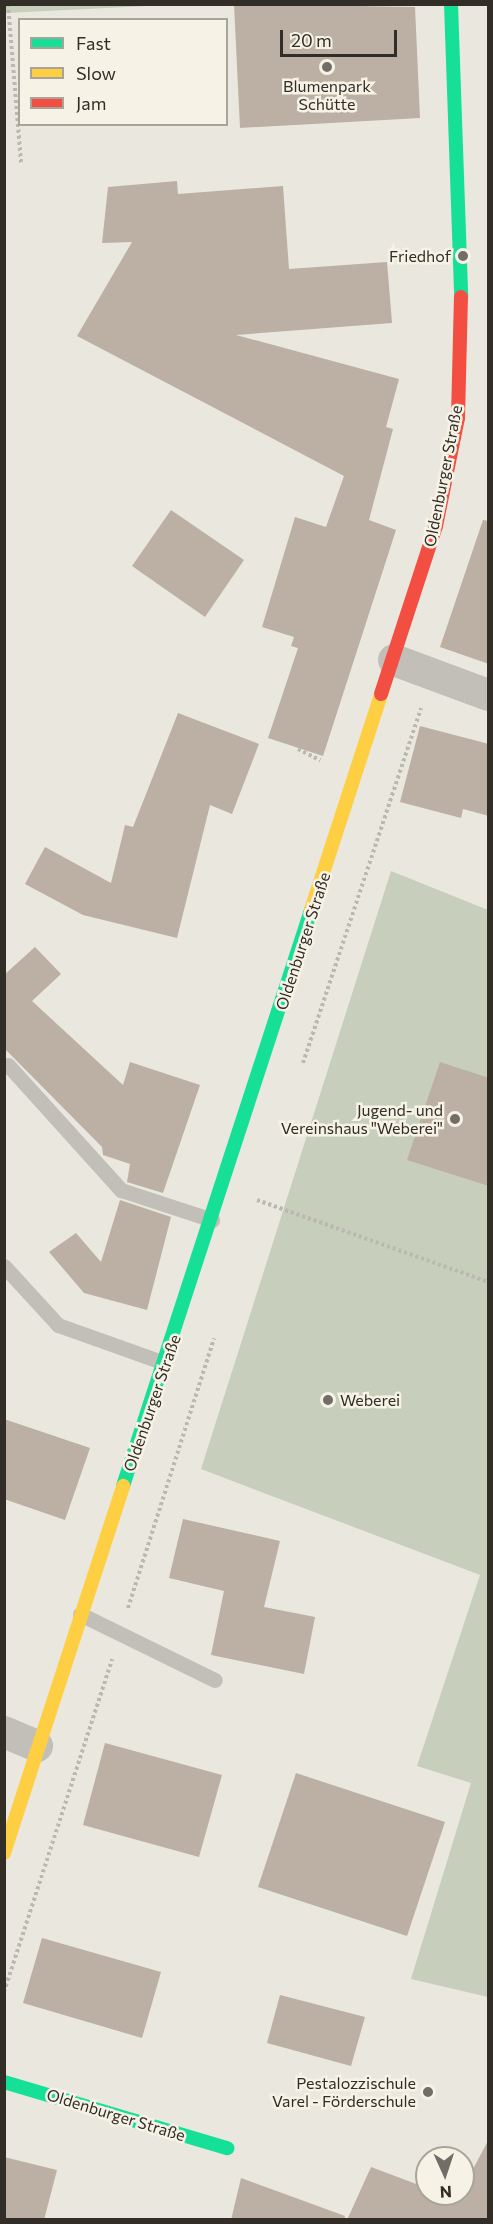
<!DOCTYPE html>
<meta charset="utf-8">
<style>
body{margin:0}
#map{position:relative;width:493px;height:2224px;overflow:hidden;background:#eae7df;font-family:Commissioner,sans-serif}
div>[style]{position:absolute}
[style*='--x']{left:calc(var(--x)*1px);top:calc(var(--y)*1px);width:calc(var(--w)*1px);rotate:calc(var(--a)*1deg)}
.green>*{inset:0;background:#c7cebb}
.building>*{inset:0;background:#bbb0a3}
.path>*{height:4px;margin-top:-2px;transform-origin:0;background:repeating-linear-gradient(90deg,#bbb8b1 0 3px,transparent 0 6px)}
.lane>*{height:15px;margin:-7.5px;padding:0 7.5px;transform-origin:7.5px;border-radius:7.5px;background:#c2bfb9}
.street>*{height:32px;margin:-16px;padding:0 16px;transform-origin:16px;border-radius:16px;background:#c2bfb9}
.fast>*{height:14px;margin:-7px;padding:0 7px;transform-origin:7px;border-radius:7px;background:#16e098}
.slow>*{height:14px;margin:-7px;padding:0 7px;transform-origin:7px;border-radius:7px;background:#ffcf43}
.jam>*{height:14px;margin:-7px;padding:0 7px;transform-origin:7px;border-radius:7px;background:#f24e42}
.dots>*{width:16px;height:16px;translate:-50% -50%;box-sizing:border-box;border:3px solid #f6f3e6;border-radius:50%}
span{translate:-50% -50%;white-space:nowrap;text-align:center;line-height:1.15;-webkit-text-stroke:5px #f6f3e6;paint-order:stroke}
.poi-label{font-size:16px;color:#322d27}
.right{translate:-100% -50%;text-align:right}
.left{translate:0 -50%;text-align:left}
.street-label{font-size:16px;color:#322d27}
.frame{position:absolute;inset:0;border:6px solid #322d27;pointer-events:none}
.legend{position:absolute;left:18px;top:18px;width:210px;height:108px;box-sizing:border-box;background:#f6f3e6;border:2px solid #a8a49a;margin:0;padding:8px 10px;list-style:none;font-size:18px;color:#322d27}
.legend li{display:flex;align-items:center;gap:12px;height:30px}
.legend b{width:30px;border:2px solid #a8a49a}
.north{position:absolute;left:415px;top:2146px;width:60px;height:60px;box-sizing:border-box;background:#f6f3e6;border:2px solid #a8a49a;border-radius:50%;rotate:177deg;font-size:16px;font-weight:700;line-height:24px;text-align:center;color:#322d27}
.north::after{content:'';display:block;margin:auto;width:21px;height:27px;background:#726e67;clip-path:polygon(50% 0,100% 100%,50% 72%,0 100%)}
.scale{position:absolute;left:280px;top:30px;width:117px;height:27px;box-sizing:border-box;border:3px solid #322d27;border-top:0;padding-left:8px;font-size:18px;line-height:21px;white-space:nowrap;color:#322d27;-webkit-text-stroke:4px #f6f3e6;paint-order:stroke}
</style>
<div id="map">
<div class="green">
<div style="clip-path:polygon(5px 4px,168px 4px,168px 5px,5px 13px)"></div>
<div style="clip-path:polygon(391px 871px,488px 910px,488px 1997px,411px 1979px,471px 1783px,417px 1766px,480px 1575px,201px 1469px)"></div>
</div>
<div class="building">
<div style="clip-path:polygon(234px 4px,415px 7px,420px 118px,240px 128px)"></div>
<div style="clip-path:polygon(177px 181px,178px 194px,283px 186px,289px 269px,387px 262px,392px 323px,236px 335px,399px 379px,386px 427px,393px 429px,369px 520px,396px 530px,323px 756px,268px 738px,298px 648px,291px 646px,294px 637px,262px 627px,295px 517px,326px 527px,344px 476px,77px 336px,132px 242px,102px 243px,108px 187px)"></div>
<div style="clip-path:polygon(171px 510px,244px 560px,205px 617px,132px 566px)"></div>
<div style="clip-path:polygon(483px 520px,489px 521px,489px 664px,440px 647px)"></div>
<div style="clip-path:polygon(178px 713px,259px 744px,232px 814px,210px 805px,177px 938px,83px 915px,25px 884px,45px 847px,111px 883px,125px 825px,133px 827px)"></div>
<div style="clip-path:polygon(420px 726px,489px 744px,489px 816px,463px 809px,461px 818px,400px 802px)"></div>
<div style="clip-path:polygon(35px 947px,61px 974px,32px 1001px,123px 1085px,130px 1062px,200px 1085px,163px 1193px,127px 1182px,130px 1164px,103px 1155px,102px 1147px,4px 1048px,4px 975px)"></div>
<div style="clip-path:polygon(440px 1062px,489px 1078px,489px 1186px,407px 1160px)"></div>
<div style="clip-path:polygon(120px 1200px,171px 1217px,147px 1310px,84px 1293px,49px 1252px,76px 1233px,101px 1262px)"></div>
<div style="clip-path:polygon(4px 1419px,90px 1448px,65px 1520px,4px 1499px)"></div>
<div style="clip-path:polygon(183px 1519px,280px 1541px,264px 1607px,315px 1617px,304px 1674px,211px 1655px,224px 1591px,169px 1578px)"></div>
<div style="clip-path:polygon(105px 1743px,222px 1775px,199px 1857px,83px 1825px)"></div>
<div style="clip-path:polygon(296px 1773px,445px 1822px,407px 1936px,258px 1887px)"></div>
<div style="clip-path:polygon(42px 1938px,161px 1972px,142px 2038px,23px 2003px)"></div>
<div style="clip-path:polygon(280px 1995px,365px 2017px,351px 2066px,267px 2043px)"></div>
<div style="clip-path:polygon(489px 2139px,489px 2220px,347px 2220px,371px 2167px,427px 2188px,427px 2194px,457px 2199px)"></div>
<div style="clip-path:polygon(4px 2157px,57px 2170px,44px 2220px,4px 2220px)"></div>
<div style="clip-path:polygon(241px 2178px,345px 2216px,344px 2220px,231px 2220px)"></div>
</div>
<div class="path">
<div style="--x:8;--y:4;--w:159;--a:85.3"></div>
<div style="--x:298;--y:749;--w:25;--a:27"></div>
<div style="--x:303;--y:1063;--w:374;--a:-71.6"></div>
<div style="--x:257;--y:1200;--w:245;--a:19.5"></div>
<div style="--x:128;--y:1608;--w:283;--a:-72.3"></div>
<div style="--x:4;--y:1992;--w:350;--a:-72"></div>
</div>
<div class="lane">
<div style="--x:8;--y:1065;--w:169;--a:47.9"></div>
<div style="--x:121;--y:1190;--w:96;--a:18.2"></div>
<div style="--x:4;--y:1266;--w:80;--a:47.5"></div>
<div style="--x:58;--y:1325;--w:114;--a:19.6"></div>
<div style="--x:80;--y:1614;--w:150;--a:26.1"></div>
</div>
<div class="street">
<div style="--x:394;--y:660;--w:100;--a:20.4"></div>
<div style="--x:4;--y:1732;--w:36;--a:23"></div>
</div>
<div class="fast">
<div style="--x:451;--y:4;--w:293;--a:88"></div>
<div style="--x:123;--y:1486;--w:606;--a:-71.92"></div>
<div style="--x:4;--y:2082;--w:233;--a:16.5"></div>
</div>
<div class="slow">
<div style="--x:311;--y:910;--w:227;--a:-72"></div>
<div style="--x:4;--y:1853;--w:386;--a:-72"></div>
</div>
<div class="jam">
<div style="--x:381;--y:694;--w:177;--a:-71.9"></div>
<div style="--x:436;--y:526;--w:110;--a:-78.5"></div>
<div style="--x:458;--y:418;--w:121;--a:-88.6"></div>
</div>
<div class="dots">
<div style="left:327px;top:67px;background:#726e67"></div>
<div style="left:463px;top:256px;background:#726e67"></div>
<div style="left:455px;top:1119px;background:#726e67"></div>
<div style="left:328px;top:1400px;background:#726e67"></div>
<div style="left:428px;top:2092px;background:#726e67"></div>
</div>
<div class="poi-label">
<span style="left:327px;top:95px">Blumenpark<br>Schütte</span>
<span class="right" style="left:451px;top:256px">Friedhof</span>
<span class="right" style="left:443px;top:1119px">Jugend- und<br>Vereinshaus "Weberei"</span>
<span class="left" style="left:340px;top:1400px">Weberei</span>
<span class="right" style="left:416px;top:2092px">Pestalozzischule<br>Varel - Förderschule</span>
</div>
<div class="street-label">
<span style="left:443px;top:476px;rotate:-79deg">Oldenburger Straße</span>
<span style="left:303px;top:941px;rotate:-72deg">Oldenburger Straße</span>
<span style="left:152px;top:1403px;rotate:-71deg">Oldenburger Straße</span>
<span style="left:116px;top:2115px;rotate:17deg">Oldenburger Straße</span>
</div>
<div class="frame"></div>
<ul class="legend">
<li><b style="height:8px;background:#16e098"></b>Fast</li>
<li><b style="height:8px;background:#ffcf43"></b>Slow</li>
<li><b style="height:8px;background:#f24e42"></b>Jam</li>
</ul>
<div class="north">N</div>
<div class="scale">20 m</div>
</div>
